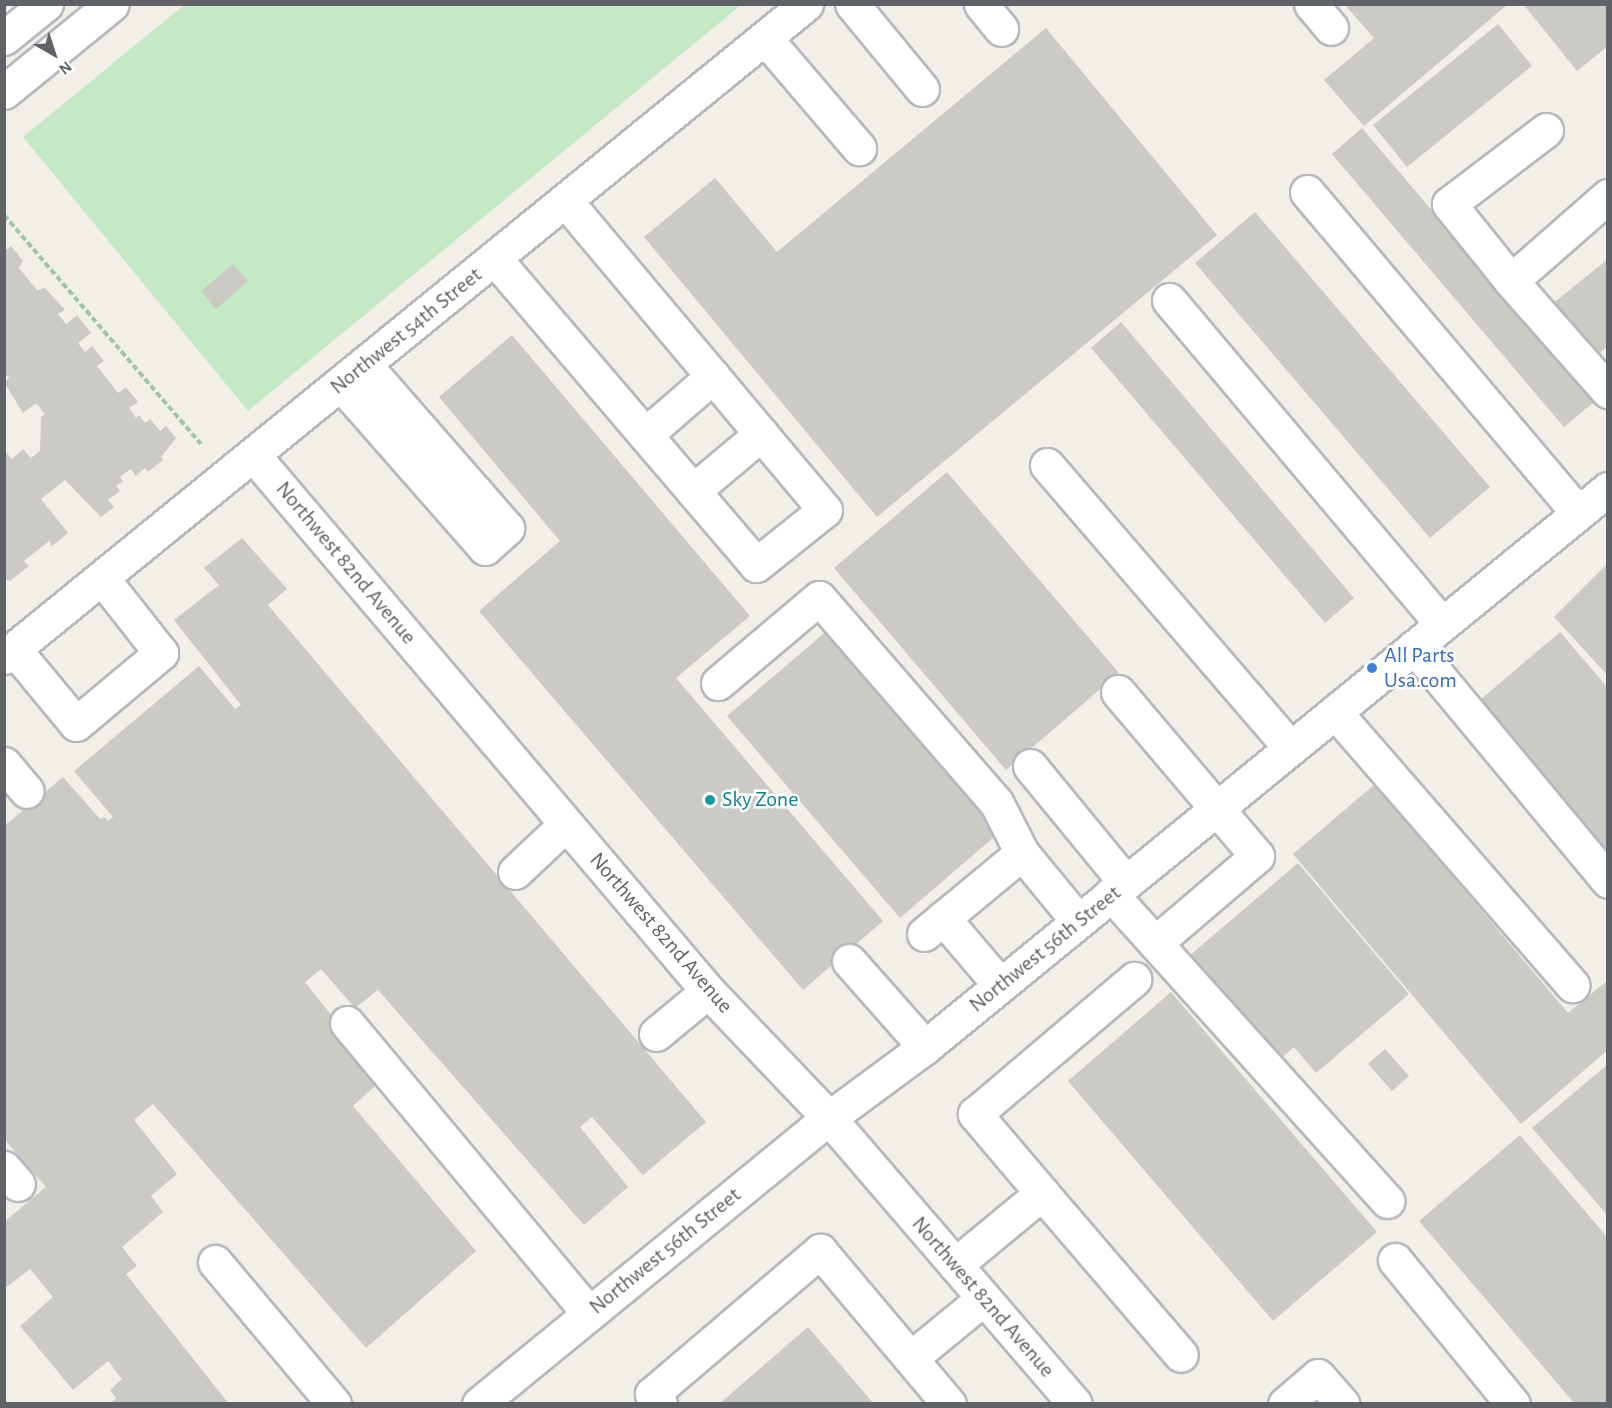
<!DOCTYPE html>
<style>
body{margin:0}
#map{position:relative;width:1612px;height:1408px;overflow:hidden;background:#f1efe8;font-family:"Alegreya Sans",sans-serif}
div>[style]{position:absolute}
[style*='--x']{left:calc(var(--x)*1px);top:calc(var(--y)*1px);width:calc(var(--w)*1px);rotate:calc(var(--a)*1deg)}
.green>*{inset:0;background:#c5e8c5}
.building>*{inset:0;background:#cccac5}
.path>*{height:4px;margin-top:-2px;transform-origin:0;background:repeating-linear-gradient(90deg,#9cc7a9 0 6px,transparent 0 9px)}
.roads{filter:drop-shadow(2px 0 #b5b8bc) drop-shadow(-2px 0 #b5b8bc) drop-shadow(0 2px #b5b8bc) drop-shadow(0 -2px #b5b8bc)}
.minor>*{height:33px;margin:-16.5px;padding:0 16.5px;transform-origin:16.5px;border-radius:16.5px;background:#fff}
.dots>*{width:16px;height:16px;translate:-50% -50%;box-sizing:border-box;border:3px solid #fff;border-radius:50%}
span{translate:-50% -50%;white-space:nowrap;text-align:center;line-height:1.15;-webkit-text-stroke:5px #fff;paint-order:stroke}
.street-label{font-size:22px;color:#5f6368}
.shop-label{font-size:22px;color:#366cbe}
.left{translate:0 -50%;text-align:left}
.culture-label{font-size:22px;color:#0d838f}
.frame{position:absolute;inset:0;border:6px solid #5f6368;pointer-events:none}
.north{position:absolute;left:24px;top:24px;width:60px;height:60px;-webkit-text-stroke:4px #fff;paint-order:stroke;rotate:141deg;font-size:16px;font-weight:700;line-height:24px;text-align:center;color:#5f6368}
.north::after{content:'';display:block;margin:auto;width:21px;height:27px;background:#5f6368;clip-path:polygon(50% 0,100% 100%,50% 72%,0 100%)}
</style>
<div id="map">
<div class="green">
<div style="clip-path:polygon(184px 5px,741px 5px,248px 411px,23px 137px)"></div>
</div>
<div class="building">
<div style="clip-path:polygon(1345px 5px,1507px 5px,1364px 126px,1324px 80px,1374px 38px)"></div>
<div style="clip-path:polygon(1524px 5px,1608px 5px,1608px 46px,1577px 71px)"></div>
<div style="clip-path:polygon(1498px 24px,1532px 66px,1407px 167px,1373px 125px)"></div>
<div style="clip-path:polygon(1046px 28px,1217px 235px,877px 517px,644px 237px,715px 178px,777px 252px)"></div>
<div style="clip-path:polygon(1362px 128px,1594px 402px,1564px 427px,1332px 154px)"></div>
<div style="clip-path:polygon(1255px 212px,1490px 487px,1430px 538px,1195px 263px)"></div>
<div style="clip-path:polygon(11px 246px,23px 261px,19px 268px,37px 290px,45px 288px,65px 310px,58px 314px,66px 324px,77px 315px,91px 333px,78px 343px,85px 352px,92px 346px,104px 361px,97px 366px,118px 393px,126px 387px,138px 402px,129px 408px,136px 418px,139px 415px,145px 423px,150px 419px,160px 431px,166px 426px,176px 438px,161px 457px,163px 460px,148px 472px,145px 468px,136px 476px,131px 469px,120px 477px,123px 481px,116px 486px,120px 491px,108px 500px,114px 507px,101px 517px,65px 480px,41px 499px,68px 533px,52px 546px,49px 541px,24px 561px,29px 566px,10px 581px,4px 579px,4px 450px,12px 459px,23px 449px,31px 458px,40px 451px,41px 417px,45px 414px,36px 403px,23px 413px,4px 382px,10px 377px,4px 375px,4px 251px)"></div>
<div style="clip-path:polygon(1608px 259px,1608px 346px,1594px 357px,1551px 305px)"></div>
<div style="clip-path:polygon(233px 264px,248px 281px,216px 309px,201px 291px)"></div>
<div style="clip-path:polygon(1121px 322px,1354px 598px,1325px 623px,1091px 348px)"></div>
<div style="clip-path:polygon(512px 335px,750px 616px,676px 678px,883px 921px,803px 990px,479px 611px,560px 541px,439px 397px)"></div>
<div style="clip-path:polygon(947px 472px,1119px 673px,1006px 770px,834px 568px)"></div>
<div style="clip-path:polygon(242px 538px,287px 589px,268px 605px,706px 1122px,643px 1175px,592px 1117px,580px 1127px,628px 1187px,584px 1225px,378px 990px,355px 1008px,321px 969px,305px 982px,352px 1041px,344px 1048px,375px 1086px,353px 1106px,476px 1251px,366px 1348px,153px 1104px,134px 1120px,177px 1174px,151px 1196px,163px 1212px,122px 1247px,137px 1266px,126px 1274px,229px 1404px,110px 1404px,116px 1398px,110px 1390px,122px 1379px,108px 1361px,73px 1390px,20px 1326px,53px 1297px,30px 1269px,4px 1289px,4px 1222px,46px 1187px,4px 1139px,4px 826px,63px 777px,100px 819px,105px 817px,108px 821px,113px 817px,74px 771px,199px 666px,235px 709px,241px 705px,174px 620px,219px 585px,204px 568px)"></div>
<div style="clip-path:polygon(1606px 565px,1608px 567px,1608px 676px,1554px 617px)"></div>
<div style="clip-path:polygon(829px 629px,1001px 831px,900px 918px,727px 716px)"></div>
<div style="clip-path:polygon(1560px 632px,1608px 688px,1608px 851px,1480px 700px)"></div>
<div style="clip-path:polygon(1375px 784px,1568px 1013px,1608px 980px,1608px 1050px,1521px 1124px,1293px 854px)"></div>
<div style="clip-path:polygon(1298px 863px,1409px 994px,1316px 1073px,1294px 1047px,1278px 1061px,1189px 956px)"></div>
<div style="clip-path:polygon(1171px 992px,1377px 1232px,1273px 1321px,1068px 1081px)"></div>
<div style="clip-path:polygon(1385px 1049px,1409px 1076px,1392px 1091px,1368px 1064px)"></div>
<div style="clip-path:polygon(1608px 1064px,1608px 1216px,1532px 1128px)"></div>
<div style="clip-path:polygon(1520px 1135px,1608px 1238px,1608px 1404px,1575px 1404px,1419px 1221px)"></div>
<div style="clip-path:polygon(808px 1327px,874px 1404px,719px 1404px)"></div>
</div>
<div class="path">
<div style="--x:4;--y:215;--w:302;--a:49.3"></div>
</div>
<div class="roads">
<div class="minor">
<div style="--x:852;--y:4;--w:110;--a:50.5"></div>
<div style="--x:981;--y:4;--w:32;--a:51"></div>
<div style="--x:1311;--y:4;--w:31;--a:50"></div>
<div style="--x:4;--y:38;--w:54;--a:-39"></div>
<div style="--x:765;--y:38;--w:145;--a:49.5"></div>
<div style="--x:4;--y:92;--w:139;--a:-39.2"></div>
<div style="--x:1307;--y:192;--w:420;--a:49.8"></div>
<div style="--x:1608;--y:196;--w:129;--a:138.8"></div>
<div style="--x:1511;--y:281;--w:147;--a:48.6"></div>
<div style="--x:495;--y:259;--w:402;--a:49.5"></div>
<div style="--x:756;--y:565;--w:88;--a:-38.6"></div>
<div style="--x:825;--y:510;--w:403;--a:-130"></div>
<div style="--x:1511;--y:281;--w:99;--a:-128.8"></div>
<div style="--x:1449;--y:204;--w:122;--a:-37.3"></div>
<div style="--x:1169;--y:300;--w:424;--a:49.9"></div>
<div style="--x:341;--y:384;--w:218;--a:48.7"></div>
<div style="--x:485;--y:548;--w:30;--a:-42"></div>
<div style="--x:507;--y:528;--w:216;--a:-131.1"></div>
<div style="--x:645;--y:435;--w:90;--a:-40.9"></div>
<div style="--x:254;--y:456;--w:702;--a:49.68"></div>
<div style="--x:708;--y:991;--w:175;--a:46.4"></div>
<div style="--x:829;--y:1118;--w:377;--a:49.3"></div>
<div style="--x:1047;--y:465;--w:373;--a:49.3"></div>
<div style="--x:693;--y:491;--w:89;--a:-40"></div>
<div style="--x:1414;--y:647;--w:304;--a:50.3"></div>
<div style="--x:14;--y:649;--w:97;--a:50.4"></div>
<div style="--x:76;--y:724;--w:111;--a:-39.9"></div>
<div style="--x:161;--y:653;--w:95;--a:-128.2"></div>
<div style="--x:4;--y:657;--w:1034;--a:-39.15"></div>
<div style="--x:718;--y:683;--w:132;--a:-40.1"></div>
<div style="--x:819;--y:598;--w:270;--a:49.1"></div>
<div style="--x:996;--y:802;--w:57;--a:63"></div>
<div style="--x:1118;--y:692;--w:215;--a:49.7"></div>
<div style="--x:1257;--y:856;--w:134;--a:139.5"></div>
<div style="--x:1335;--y:712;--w:362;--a:49"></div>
<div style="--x:4;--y:764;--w:35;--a:50"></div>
<div style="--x:1030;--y:766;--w:151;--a:50.6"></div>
<div style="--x:515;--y:872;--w:70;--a:-43.3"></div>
<div style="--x:1111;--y:894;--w:413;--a:48"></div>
<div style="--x:943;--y:918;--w:88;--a:49.6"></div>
<div style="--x:924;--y:934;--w:127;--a:-39.6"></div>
<div style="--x:1022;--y:853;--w:88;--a:50.5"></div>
<div style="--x:849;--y:961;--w:115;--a:48.5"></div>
<div style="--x:347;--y:1023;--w:378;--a:50.2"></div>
<div style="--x:656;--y:1034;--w:67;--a:-39.6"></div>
<div style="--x:4;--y:1168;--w:21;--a:49"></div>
<div style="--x:1042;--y:1193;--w:104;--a:-130.3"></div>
<div style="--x:975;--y:1114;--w:209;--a:-40.3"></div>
<div style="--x:1395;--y:1260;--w:186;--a:50.7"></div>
<div style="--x:215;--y:1262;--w:185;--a:50"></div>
<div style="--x:955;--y:1265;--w:113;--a:-39.6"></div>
<div style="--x:1042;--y:1193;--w:213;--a:49.4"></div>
<div style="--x:911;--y:1358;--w:94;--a:-39.4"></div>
<div style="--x:479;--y:1404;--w:452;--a:-39.3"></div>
<div style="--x:829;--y:1118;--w:119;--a:-36.5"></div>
<div style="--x:925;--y:1047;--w:882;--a:-39.25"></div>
<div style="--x:660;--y:1404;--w:13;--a:-129"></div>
<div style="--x:652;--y:1394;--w:221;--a:-40.4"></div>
<div style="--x:820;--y:1251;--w:200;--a:49.9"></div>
<div style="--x:1285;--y:1404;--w:43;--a:-40.3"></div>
<div style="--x:1318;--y:1376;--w:37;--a:49"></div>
</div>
</div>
<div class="dots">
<div style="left:1372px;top:668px;background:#3f7fe0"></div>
<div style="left:710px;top:800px;background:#0f9aa8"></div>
</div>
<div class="street-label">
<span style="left:406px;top:331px;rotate:-39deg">Northwest 54th Street</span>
<span style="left:346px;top:563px;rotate:50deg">Northwest 82nd Avenue</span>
<span style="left:661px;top:933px;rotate:49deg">Northwest 82nd Avenue</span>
<span style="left:1045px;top:949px;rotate:-39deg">Northwest 56th Street</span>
<span style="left:665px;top:1251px;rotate:-39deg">Northwest 56th Street</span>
<span style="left:983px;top:1297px;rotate:49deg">Northwest 82nd Avenue</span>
</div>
<div class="shop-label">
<span class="left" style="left:1384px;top:668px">All Parts<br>Usa.com</span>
</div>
<div class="culture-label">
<span class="left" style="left:722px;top:800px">Sky Zone</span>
</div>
<div class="frame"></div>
<div class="north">N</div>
</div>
